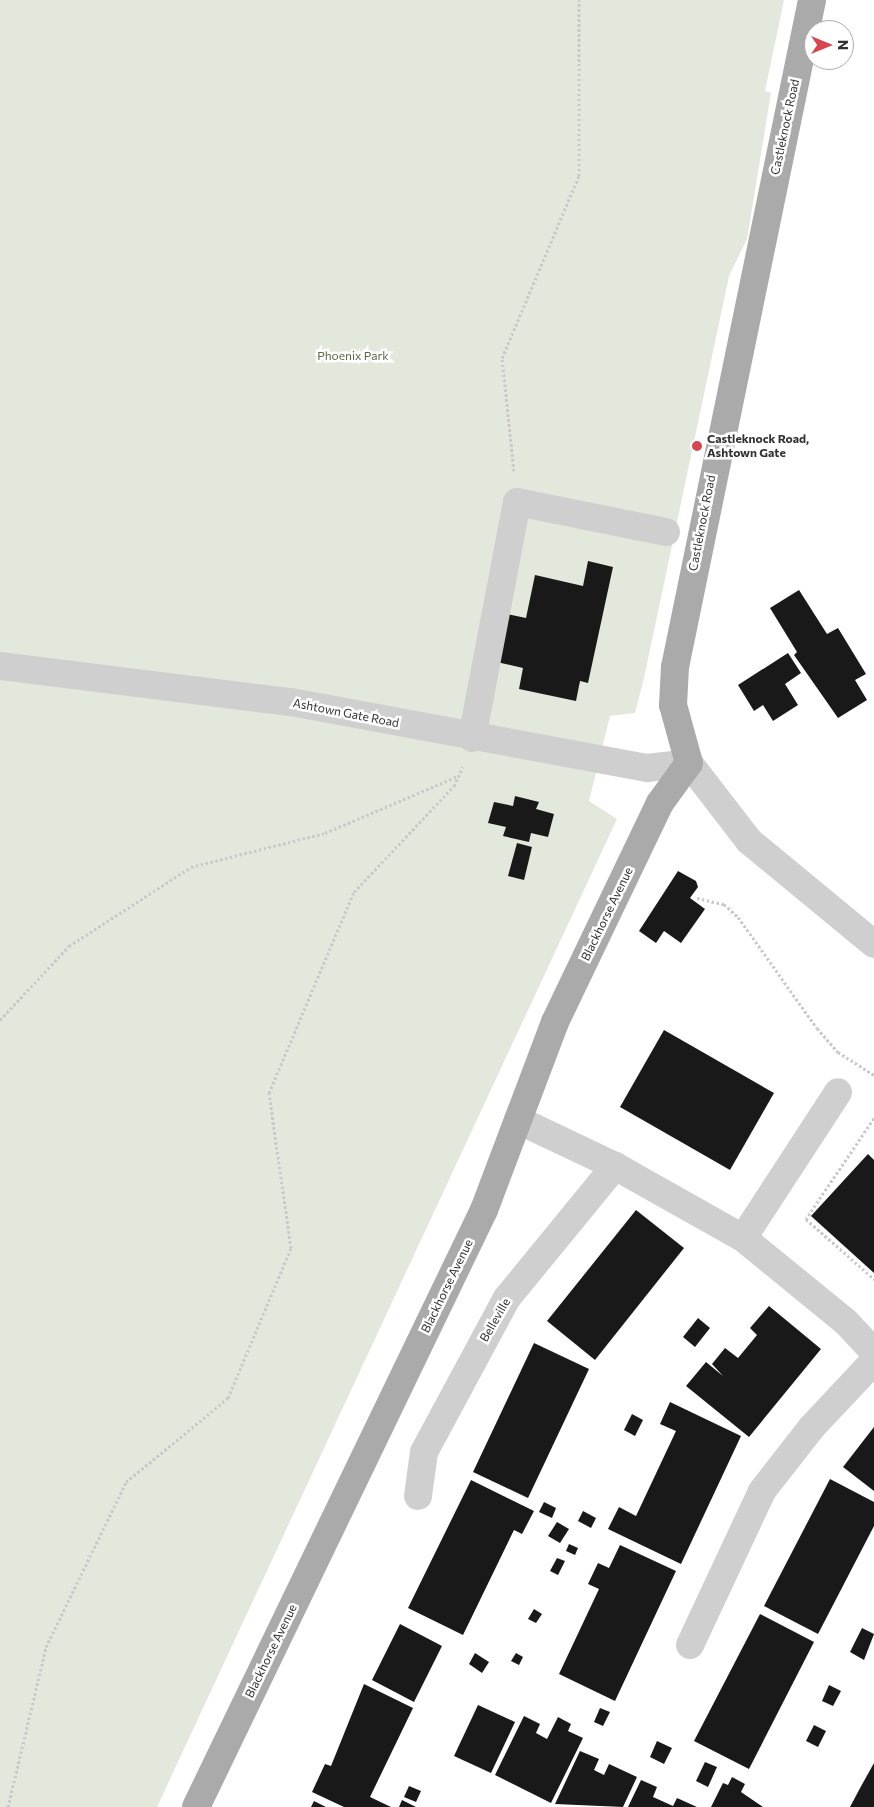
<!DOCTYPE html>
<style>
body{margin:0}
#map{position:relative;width:874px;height:1807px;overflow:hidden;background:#fff;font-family:Commissioner,sans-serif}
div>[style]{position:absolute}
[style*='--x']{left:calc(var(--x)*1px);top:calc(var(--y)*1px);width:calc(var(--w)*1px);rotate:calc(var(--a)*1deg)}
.green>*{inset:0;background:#e2e8dc}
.building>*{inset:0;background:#191919}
.path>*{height:3px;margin-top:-1.5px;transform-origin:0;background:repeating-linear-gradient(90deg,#c9c9c9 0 2.5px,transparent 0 5px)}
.minor>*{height:28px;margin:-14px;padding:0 14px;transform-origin:14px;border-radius:14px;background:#cfcfcf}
.major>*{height:28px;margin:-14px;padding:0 14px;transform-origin:14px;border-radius:14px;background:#aaa}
.dots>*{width:14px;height:14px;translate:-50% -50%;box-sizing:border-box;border:2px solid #fff;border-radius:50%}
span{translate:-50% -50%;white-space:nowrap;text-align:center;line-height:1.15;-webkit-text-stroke:5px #fff;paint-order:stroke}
.street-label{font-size:12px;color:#323232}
.park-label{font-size:12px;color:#556b42}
.poi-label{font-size:12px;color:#323232;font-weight:700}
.left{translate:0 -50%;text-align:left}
.north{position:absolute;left:804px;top:20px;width:50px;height:50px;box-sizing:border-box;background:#fff;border:1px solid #adadad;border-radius:50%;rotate:90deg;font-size:14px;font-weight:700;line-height:20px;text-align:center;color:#323232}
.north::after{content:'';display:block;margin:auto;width:18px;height:22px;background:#d7464f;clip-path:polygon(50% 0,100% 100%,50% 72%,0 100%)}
</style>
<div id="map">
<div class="green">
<div style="clip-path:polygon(0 0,784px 0,765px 91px,771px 93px,747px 239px,729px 276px,644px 678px,635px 713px,610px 716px,589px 801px,617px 819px,157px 1807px,0 1807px)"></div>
</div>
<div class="building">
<div style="clip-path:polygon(588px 561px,613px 567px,588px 683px,580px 681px,576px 701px,519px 689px,523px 668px,492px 661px,502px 613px,526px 618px,535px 575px,583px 586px)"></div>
<div style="clip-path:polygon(799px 590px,827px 634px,838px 628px,866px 674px,855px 680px,867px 700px,838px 718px,794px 655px,797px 652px,770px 608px)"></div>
<div style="clip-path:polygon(788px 653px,801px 673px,785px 684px,798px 705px,773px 721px,763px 705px,754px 711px,738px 685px)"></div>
<div style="clip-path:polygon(515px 796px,539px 802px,536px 809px,554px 814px,548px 837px,531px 833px,529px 842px,503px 836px,506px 827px,488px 823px,494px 802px,513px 806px)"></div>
<div style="clip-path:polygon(517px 843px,532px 847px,524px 880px,508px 876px)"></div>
<div style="clip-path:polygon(678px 871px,696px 881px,698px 887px,690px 898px,705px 909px,681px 943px,664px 931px,656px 943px,639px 931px)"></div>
<div style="clip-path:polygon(664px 1030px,774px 1093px,730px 1170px,620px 1107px)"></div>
<div style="clip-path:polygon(868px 1154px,874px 1160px,874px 1273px,811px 1216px)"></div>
<div style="clip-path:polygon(636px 1210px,684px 1248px,595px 1360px,547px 1321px)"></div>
<div style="clip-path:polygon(769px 1306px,821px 1349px,749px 1437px,686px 1386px,706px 1362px,723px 1376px,712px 1364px,725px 1348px,738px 1358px,757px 1335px,750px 1328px)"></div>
<div style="clip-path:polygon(698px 1318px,710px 1328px,695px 1347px,683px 1337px)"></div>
<div style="clip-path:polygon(534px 1343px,589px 1369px,528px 1498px,473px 1472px)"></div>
<div style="clip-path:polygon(670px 1402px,741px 1436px,681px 1564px,608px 1529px,619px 1507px,636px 1516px,676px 1431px,660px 1424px)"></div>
<div style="clip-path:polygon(632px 1414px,643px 1420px,635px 1436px,624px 1430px)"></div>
<div style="clip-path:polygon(874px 1427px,874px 1491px,843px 1467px)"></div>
<div style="clip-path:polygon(830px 1479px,874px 1502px,874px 1526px,818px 1634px,764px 1606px)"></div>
<div style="clip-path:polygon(471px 1480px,534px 1511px,522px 1534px,514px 1530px,463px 1635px,408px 1608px)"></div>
<div style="clip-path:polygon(544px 1502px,556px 1508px,552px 1518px,539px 1512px)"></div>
<div style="clip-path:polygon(583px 1511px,596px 1518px,591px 1528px,578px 1521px)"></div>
<div style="clip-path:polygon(557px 1522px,569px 1529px,560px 1543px,548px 1536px)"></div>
<div style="clip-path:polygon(569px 1544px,578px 1548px,575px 1555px,566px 1551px)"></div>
<div style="clip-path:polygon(620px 1545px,676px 1571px,615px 1701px,559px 1674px,599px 1589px,588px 1584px,598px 1563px,609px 1568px)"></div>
<div style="clip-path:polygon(557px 1558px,565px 1561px,558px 1575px,550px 1571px)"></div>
<div style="clip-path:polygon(534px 1609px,542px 1614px,536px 1623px,528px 1619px)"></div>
<div style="clip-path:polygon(760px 1614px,814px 1642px,749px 1769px,694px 1741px)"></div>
<div style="clip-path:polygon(400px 1624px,442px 1646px,414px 1702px,372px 1680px)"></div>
<div style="clip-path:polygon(862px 1628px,874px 1634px,864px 1660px,850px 1652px)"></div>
<div style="clip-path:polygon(475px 1653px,489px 1662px,482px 1673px,469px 1664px)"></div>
<div style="clip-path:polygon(516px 1653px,523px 1657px,519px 1665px,511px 1661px)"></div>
<div style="clip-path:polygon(364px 1684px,413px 1708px,370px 1797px,391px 1807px,344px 1807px,312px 1792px,325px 1764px,331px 1766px)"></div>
<div style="clip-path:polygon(829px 1685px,841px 1691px,833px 1706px,822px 1701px)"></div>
<div style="clip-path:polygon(478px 1705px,515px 1722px,491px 1773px,454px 1756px)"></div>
<div style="clip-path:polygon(600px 1708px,610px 1712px,603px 1726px,594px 1722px)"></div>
<div style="clip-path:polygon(524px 1716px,540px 1724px,536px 1733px,547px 1739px,558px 1717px,571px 1724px,568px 1731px,583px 1738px,551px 1803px,495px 1775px)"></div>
<div style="clip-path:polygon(814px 1725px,826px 1731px,818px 1747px,806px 1741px)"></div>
<div style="clip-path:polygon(657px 1741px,672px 1748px,664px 1764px,650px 1757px)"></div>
<div style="clip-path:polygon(580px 1751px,599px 1759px,594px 1770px,604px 1775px,609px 1764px,637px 1777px,623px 1807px,555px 1804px)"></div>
<div style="clip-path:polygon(705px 1762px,717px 1767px,708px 1787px,696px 1781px)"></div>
<div style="clip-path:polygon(874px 1763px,874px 1807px,850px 1807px,859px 1790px)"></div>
<div style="clip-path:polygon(732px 1777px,745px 1784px,741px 1792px,763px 1807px,711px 1807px,723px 1783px,728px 1785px)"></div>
<div style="clip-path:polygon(641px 1780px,657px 1787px,653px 1797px,673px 1806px,677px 1798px,697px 1807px,628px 1807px)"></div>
<div style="clip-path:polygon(409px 1786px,421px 1791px,416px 1802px,404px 1797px)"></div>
<div style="clip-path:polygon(402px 1800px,416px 1807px,399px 1807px)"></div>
<div style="clip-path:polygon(314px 1801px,326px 1807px,311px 1807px)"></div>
</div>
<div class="path">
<div style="--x:514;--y:471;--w:114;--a:-96.1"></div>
<div style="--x:502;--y:358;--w:198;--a:-67.1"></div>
<div style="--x:579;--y:176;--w:176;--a:-90"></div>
<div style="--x:697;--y:898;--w:28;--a:13"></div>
<div style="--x:724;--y:904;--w:19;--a:43"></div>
<div style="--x:738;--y:917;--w:136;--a:54.6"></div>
<div style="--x:817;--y:1028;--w:32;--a:49"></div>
<div style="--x:838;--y:1052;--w:43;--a:32.6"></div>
<div style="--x:0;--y:1020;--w:101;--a:-47"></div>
<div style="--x:69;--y:946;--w:145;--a:-32.9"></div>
<div style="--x:191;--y:867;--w:138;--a:-14.2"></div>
<div style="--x:325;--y:833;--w:145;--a:-23.2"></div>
<div style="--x:874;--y:1118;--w:122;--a:124"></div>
<div style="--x:806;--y:1219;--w:91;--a:41.4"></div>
<div style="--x:8;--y:1807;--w:164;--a:-76.6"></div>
<div style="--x:46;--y:1647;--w:183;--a:-64.1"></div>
<div style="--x:126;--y:1482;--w:132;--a:-39.5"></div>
<div style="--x:228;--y:1398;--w:163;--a:-67.2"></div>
<div style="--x:291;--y:1248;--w:157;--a:-98.1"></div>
<div style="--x:269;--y:1093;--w:218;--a:-67.1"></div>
<div style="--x:354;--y:892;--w:146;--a:-46.7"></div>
<div style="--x:454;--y:786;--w:21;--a:-65"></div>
</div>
<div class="minor">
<div style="--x:0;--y:666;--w:293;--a:7.1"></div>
<div style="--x:291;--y:702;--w:362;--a:10.5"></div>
<div style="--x:647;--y:768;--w:42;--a:-6.8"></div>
<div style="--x:689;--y:763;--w:98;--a:52.4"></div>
<div style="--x:749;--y:841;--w:162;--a:39.5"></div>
<div style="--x:472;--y:738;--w:240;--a:-79.2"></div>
<div style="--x:517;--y:502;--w:152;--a:11.4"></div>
<div style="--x:518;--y:1120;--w:107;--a:25.4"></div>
<div style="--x:615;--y:1166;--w:147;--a:29.4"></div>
<div style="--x:743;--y:1238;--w:133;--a:39.2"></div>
<div style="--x:846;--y:1322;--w:41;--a:47"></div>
<div style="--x:743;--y:1238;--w:174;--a:-56.9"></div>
<div style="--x:418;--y:1496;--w:44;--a:-82.2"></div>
<div style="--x:424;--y:1452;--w:175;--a:-61.7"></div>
<div style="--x:507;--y:1298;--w:171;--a:-50.7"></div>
<div style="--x:690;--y:1645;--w:170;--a:-64.9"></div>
<div style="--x:762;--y:1491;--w:81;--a:-52"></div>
<div style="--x:812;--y:1427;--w:91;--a:-46.8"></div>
</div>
<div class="major">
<div style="--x:196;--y:1807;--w:663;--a:-64.25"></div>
<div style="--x:484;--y:1210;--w:201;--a:-69.3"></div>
<div style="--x:555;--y:1022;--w:243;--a:-64.4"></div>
<div style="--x:660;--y:803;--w:49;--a:-54.1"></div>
<div style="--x:689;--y:763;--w:60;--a:-105.4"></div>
<div style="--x:673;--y:705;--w:38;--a:-87"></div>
<div style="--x:675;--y:667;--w:681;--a:-78.39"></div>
</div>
<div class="dots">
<div style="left:697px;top:446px;background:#d7464f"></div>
</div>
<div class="street-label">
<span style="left:785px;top:127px;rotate:-78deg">Castleknock Road</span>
<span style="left:702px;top:523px;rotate:-79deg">Castleknock Road</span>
<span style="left:346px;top:713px;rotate:11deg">Ashtown Gate Road</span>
<span style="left:607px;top:914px;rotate:-64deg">Blackhorse Avenue</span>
<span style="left:447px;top:1286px;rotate:-64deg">Blackhorse Avenue</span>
<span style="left:495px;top:1320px;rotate:-60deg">Belleville</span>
<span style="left:271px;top:1651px;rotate:-64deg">Blackhorse Avenue</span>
</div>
<div class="park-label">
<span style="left:353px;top:356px">Phoenix Park</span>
</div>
<div class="poi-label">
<span class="left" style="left:707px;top:446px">Castleknock Road,<br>Ashtown Gate</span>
</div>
<div class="north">N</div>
</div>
